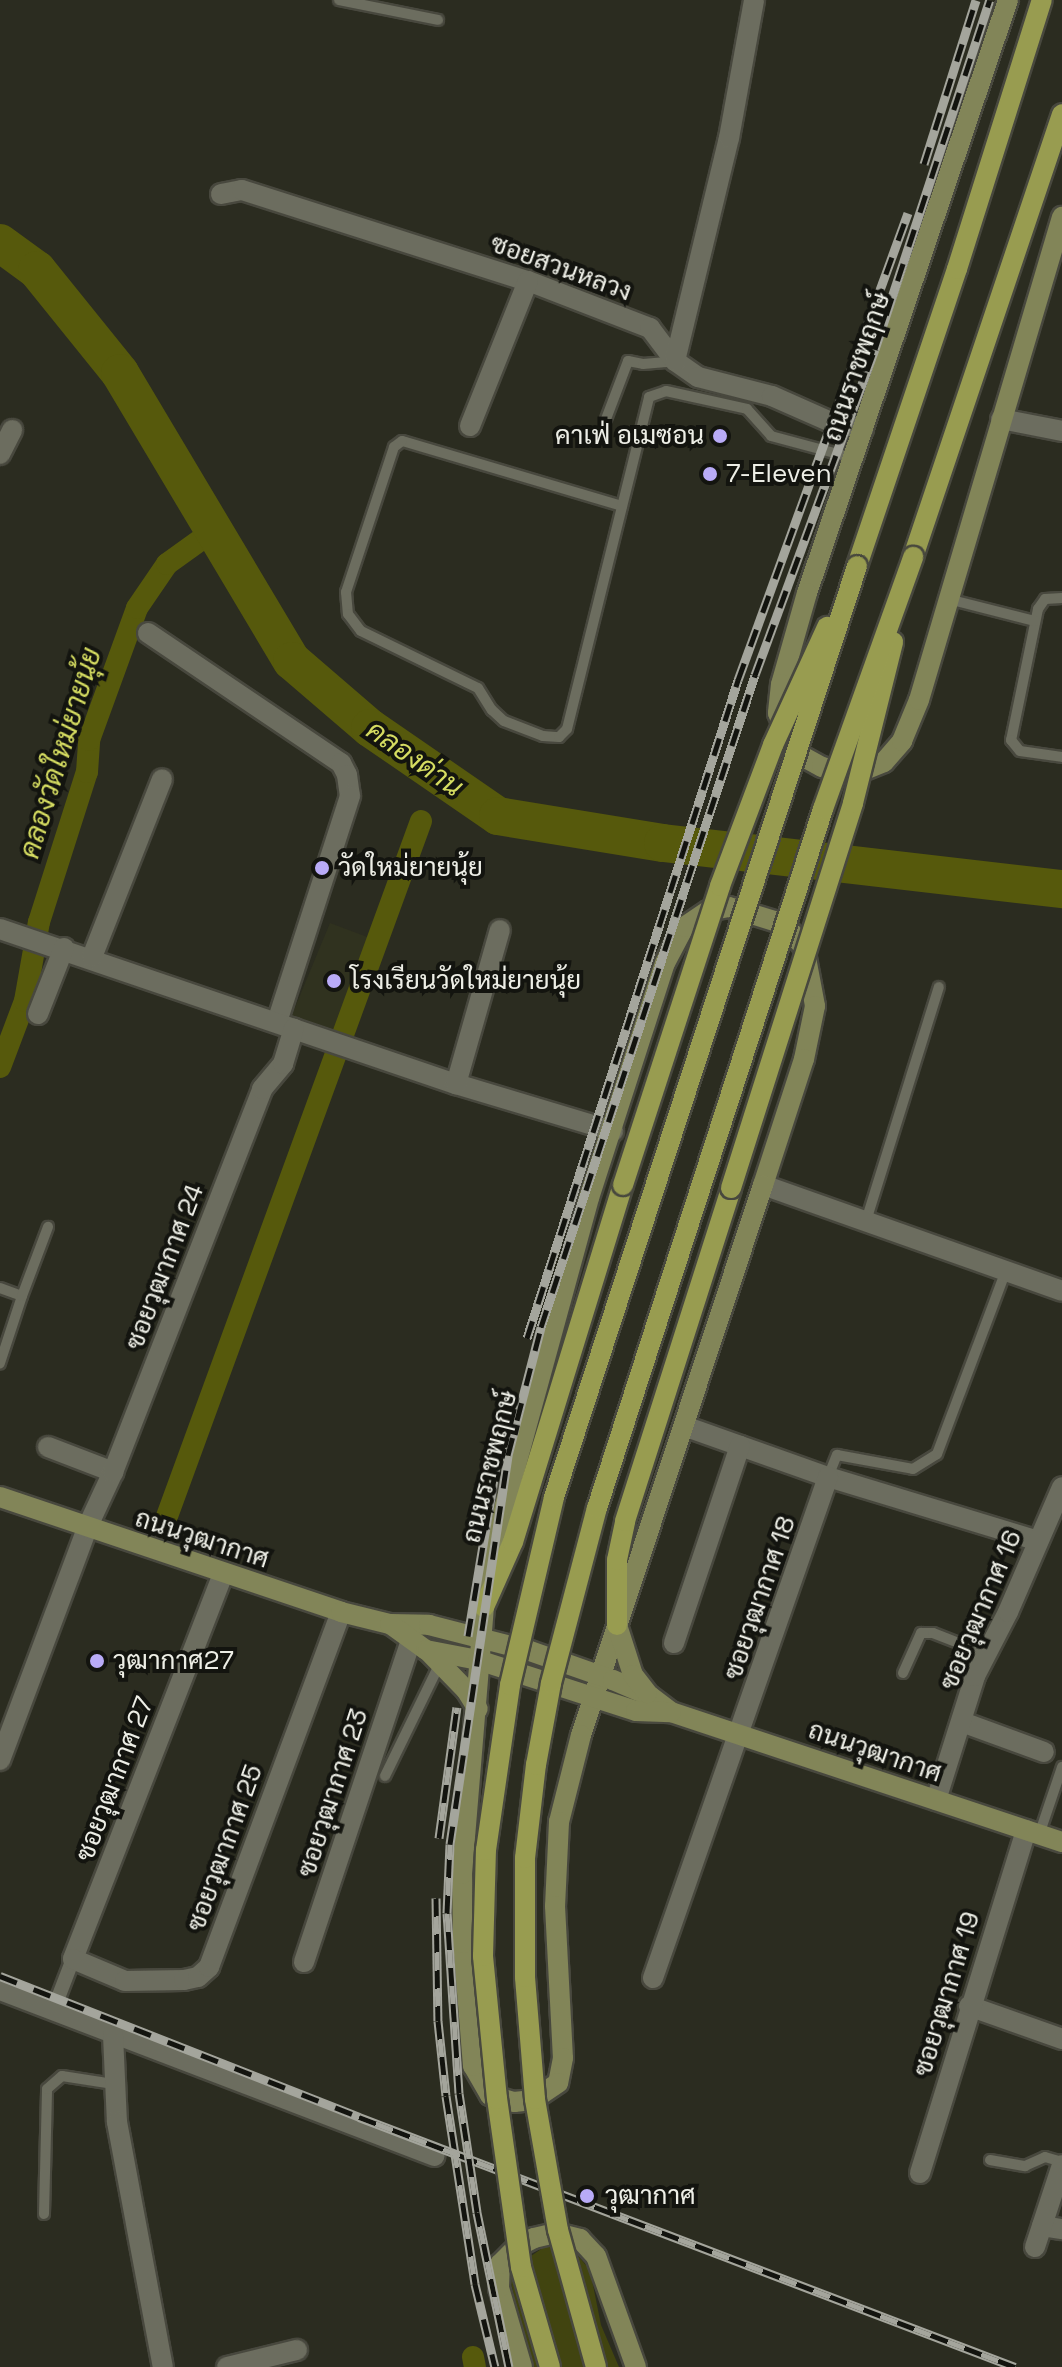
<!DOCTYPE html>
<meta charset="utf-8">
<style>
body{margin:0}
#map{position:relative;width:1062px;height:2367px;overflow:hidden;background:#2b2c20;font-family:"Space Grotesk",Sarabun,sans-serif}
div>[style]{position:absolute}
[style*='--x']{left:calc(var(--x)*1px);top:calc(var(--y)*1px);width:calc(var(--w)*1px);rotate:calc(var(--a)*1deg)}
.built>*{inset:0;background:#30321f}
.green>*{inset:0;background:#414410}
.canal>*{height:22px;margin:-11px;padding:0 11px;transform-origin:11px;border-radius:11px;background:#56590c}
.river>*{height:38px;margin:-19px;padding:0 19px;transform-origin:19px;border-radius:19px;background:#56590c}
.roads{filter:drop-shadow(2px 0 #48483e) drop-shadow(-2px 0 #48483e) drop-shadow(0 2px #48483e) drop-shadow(0 -2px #48483e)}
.service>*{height:10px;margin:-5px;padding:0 5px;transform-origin:5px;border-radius:5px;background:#6c6d5f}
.pedestrian>*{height:14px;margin:-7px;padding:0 7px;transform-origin:7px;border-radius:7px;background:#6c6d5f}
.minor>*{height:20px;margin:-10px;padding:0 10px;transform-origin:10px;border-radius:10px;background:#6c6d5f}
.secondary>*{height:20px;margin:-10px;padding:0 10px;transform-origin:10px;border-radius:10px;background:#828558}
.primary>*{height:20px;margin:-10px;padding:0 10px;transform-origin:10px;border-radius:10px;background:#989c50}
.rail>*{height:9px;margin-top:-4.5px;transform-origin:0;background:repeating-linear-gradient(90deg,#13140f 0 18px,#a4a59c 0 36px);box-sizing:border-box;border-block:2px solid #a4a59c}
.bridges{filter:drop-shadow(2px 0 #48483e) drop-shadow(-2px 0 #48483e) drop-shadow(0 2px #48483e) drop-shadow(0 -2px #48483e)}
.primary-bridge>*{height:20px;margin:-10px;padding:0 10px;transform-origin:10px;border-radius:10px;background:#989c50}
.dots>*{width:22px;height:22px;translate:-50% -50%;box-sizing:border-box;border:4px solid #13140f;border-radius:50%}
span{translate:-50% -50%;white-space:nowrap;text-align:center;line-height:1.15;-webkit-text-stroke:8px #13140f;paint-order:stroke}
.street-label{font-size:26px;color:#edeee6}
.poi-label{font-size:26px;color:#edeee6}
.right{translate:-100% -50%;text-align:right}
.left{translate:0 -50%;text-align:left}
.water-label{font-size:28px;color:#d5dc61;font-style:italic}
</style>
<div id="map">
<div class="built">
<div style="clip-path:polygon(330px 923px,378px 941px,340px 1042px,289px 1022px)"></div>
</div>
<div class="green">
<div style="clip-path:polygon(547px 2245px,574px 2251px,590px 2270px,601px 2325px,619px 2367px,530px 2367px,510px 2278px,512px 2269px)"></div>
</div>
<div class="canal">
<div style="--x:0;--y:1067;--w:71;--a:-69.3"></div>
<div style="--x:25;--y:1001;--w:80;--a:-80"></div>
<div style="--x:39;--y:922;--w:157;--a:-72.3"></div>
<div style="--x:87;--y:772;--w:32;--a:-86"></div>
<div style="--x:89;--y:740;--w:140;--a:-70"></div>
<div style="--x:137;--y:608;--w:53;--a:-55.7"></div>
<div style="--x:167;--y:564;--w:57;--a:-35.7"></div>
<div style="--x:166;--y:1519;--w:743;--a:-69.93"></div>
<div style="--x:473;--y:2357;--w:10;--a:79"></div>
</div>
<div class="river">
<div style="--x:0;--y:243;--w:46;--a:36.1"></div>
<div style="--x:37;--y:270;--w:132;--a:51.1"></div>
<div style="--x:120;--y:373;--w:335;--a:59.2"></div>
<div style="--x:292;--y:661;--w:103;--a:40.7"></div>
<div style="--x:370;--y:728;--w:155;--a:34.5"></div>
<div style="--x:498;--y:816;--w:167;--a:9.3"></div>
<div style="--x:663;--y:843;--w:402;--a:6.6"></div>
</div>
<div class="roads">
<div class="service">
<div style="--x:339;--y:0;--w:101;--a:11.4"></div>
<div style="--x:606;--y:419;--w:62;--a:-69.2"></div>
<div style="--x:628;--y:361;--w:15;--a:11"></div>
<div style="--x:643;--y:364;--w:32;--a:-5"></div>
<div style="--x:622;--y:506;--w:229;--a:-163.5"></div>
<div style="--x:402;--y:441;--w:10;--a:143"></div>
<div style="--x:394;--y:447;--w:153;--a:108.3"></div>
<div style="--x:346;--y:592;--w:22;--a:85"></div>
<div style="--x:348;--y:614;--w:21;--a:53"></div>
<div style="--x:361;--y:631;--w:130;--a:26"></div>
<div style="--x:478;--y:688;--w:26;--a:58"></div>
<div style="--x:492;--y:710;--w:16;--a:43"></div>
<div style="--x:504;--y:721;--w:42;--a:21"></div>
<div style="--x:543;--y:736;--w:16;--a:4"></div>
<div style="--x:559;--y:737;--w:11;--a:-45"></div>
<div style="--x:567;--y:729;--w:342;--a:-76.1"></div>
<div style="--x:649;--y:397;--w:18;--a:-19"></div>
<div style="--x:666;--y:391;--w:83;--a:12.5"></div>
<div style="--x:747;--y:409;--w:36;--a:48"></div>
<div style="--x:771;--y:436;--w:85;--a:15"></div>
<div style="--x:1062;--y:598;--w:17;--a:177"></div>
<div style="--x:1045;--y:599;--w:12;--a:125"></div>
<div style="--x:1038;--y:609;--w:134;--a:101.6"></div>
<div style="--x:1011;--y:740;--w:14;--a:51"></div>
<div style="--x:1020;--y:751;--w:42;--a:8.1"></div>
<div style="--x:948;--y:599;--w:90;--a:14.2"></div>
<div style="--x:866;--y:1221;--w:245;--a:-72.7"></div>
<div style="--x:0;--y:1288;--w:23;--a:20"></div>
<div style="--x:22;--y:1296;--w:71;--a:108.2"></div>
<div style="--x:22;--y:1296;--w:74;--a:-69.4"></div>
<div style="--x:828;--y:1477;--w:24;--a:-68"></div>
<div style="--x:837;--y:1455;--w:77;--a:10.4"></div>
<div style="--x:913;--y:1469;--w:28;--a:-32"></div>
<div style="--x:937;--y:1454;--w:197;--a:-69.4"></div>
<div style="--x:903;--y:1673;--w:44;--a:-65.8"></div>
<div style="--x:921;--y:1633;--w:12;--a:0"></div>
<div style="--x:933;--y:1633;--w:58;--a:21.3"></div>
<div style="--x:385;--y:1776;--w:126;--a:-64"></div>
<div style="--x:1039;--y:1835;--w:72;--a:-71.3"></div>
<div style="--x:990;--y:2160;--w:36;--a:10"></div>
<div style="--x:1025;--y:2166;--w:22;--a:-24"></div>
<div style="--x:1045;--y:2157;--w:18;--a:16"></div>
<div style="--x:44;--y:2214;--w:125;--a:-88.6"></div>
<div style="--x:47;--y:2089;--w:20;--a:-41"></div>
<div style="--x:62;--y:2076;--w:52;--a:8.9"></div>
</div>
<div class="pedestrian">
<div style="--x:53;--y:2011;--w:56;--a:-69"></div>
</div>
<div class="minor">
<div style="--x:221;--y:194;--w:21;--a:-11"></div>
<div style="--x:242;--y:190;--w:300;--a:17.7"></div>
<div style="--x:528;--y:281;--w:131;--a:21.1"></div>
<div style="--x:650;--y:328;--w:41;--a:52.9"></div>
<div style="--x:675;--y:361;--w:28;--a:35"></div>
<div style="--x:698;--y:377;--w:76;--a:14.4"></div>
<div style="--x:772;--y:396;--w:64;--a:23.8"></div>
<div style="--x:831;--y:422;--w:33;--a:12"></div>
<div style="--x:675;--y:361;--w:229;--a:-76.4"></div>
<div style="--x:729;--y:138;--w:140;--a:-79.7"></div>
<div style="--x:1001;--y:419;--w:62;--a:11.1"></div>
<div style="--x:470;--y:426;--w:156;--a:-68.2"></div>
<div style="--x:0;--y:454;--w:27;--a:-63"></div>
<div style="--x:148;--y:633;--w:233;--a:34"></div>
<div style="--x:341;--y:763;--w:13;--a:63"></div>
<div style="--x:347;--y:775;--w:21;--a:82"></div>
<div style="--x:350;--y:796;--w:237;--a:107.9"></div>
<div style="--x:0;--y:929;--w:482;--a:18.8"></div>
<div style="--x:456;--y:1084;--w:164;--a:16.7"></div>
<div style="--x:92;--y:957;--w:191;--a:-68.5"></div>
<div style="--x:38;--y:1014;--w:71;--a:-68.5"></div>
<div style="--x:456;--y:1084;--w:160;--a:-74.1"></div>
<div style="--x:763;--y:1185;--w:317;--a:19.5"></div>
<div style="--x:684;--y:1426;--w:153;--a:19.5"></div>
<div style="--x:828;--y:1477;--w:220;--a:16.9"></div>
<div style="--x:48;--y:1447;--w:70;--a:21"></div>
<div style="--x:223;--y:1574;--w:413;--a:111.3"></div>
<div style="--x:73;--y:1959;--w:56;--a:22.9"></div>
<div style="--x:125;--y:1981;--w:59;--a:-1"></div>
<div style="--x:184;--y:1980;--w:14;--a:-12"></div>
<div style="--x:198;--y:1977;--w:15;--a:-42"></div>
<div style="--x:209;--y:1967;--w:379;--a:-69.6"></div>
<div style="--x:674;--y:1643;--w:208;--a:-71.5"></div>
<div style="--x:962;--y:1722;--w:87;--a:20.1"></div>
<div style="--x:0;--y:1760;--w:248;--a:-69.4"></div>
<div style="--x:87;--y:1528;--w:62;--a:-65.1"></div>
<div style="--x:113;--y:1472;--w:411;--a:-68.7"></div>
<div style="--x:262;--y:1089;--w:33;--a:-50"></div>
<div style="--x:283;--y:1064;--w:37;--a:-73"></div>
<div style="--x:936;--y:1800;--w:130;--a:-72.5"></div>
<div style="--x:975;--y:1676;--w:72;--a:-62.7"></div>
<div style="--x:1008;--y:1612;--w:136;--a:-66.6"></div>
<div style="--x:304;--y:1962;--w:338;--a:-71.6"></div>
<div style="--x:653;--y:1978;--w:531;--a:-70.75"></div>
<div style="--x:0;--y:1990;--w:465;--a:20.9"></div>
<div style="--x:969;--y:2006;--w:99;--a:19.5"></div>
<div style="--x:113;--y:2035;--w:87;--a:87.4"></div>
<div style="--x:117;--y:2122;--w:249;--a:79.4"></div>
<div style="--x:920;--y:2173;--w:359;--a:-72.8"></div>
<div style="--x:1042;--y:2226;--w:20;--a:9"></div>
<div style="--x:1035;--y:2247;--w:86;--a:-71.8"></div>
<div style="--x:227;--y:2367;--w:72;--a:-13.7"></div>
</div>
<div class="secondary">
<div style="--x:1008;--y:0;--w:626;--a:108.72"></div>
<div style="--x:807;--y:593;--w:95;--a:105.9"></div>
<div style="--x:781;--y:684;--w:29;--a:96"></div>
<div style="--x:778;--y:713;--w:31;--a:69"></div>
<div style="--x:789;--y:742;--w:17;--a:50"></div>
<div style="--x:800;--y:755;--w:25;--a:29"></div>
<div style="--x:822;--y:767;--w:29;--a:10"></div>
<div style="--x:851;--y:772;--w:16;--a:-11"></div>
<div style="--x:867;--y:769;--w:18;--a:-22"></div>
<div style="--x:884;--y:762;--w:28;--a:-49"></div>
<div style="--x:902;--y:741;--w:44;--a:-67.5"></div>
<div style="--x:919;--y:700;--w:504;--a:-73.51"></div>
<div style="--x:729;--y:907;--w:58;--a:17.2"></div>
<div style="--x:784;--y:924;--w:30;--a:49"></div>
<div style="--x:804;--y:947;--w:60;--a:79.4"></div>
<div style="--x:815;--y:1006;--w:54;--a:101.7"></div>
<div style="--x:804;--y:1059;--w:133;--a:108"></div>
<div style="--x:763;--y:1185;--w:579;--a:108.31"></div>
<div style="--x:581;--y:1735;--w:90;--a:104.2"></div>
<div style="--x:559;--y:1822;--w:84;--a:92.7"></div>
<div style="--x:555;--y:1906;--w:152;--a:87"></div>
<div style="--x:563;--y:2058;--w:25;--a:101"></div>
<div style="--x:558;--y:2083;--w:30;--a:146"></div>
<div style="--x:533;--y:2100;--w:19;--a:174"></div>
<div style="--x:514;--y:2102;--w:25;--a:-164"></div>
<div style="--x:490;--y:2095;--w:34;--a:-120"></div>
<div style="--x:473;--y:2066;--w:123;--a:-94.6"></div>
<div style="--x:463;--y:1943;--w:69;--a:-90.8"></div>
<div style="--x:462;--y:1874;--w:268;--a:-85.3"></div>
<div style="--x:484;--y:1607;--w:104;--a:-78.4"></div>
<div style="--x:505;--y:1505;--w:318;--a:-74.7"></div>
<div style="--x:589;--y:1198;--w:247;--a:-72.1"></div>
<div style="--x:665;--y:963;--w:41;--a:-62.2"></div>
<div style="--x:684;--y:927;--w:29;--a:-34"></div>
<div style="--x:708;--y:911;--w:21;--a:-11"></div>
<div style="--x:0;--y:1497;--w:360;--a:18.6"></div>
<div style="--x:341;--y:1612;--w:50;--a:13.8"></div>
<div style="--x:390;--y:1624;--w:39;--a:1"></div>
<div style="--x:429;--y:1625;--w:104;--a:14.4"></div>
<div style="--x:530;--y:1651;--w:88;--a:19.3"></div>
<div style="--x:613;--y:1680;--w:40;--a:23.4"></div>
<div style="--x:650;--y:1696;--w:26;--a:37"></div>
<div style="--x:671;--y:1712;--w:412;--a:18.4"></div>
<div style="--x:390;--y:1624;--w:44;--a:35.8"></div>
<div style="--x:426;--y:1650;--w:53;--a:10.9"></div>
<div style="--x:478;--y:1660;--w:166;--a:17.9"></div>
<div style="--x:636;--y:1711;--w:35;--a:2"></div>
<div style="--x:617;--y:1625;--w:52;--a:72.3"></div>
<div style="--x:633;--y:1675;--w:23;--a:52"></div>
<div style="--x:428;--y:1651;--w:54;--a:45.7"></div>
<div style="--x:466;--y:1690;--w:22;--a:58"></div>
<div style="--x:522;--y:2367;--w:82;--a:-106.2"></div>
<div style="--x:499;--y:2288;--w:24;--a:-88"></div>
<div style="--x:500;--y:2264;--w:24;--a:-45"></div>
<div style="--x:517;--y:2247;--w:19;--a:-28"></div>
<div style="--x:534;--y:2238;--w:23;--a:-13"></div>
<div style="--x:556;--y:2233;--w:25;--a:14"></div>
<div style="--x:580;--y:2239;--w:23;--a:47"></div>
<div style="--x:596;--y:2256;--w:118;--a:70.2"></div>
</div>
<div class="primary">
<div style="--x:913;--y:557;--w:467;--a:-71.4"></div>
<div style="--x:857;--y:566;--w:313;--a:-71.4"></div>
<div style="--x:957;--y:269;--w:282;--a:-72.5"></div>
<div style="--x:484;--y:1607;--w:71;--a:-66"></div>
<div style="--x:513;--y:1542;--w:374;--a:-72.9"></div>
<div style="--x:617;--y:1625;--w:65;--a:-90"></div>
<div style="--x:617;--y:1560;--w:40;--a:-78"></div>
<div style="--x:625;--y:1521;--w:349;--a:-72.3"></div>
</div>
</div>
<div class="rail">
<div style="--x:924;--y:164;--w:172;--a:-72.4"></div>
<div style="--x:527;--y:1338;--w:691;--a:-72.22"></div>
<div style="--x:738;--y:680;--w:497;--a:-70"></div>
<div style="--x:468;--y:1636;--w:196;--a:-80.6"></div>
<div style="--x:439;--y:1838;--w:132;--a:-82.2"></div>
<div style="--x:436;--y:1898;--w:123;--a:89.1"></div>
<div style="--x:438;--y:2021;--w:75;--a:83.9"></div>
<div style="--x:446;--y:2096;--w:190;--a:81.2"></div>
<div style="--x:475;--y:2284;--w:85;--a:76.5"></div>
<div style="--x:0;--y:1976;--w:386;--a:21.4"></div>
<div style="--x:359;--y:2117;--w:702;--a:20.86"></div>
<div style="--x:509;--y:2367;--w:158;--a:-101.7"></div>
<div style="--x:477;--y:2212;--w:120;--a:-98.6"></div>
<div style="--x:459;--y:2093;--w:180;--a:-93.8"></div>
<div style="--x:447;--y:1913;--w:69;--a:-87.5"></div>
<div style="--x:450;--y:1844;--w:393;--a:-81.5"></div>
<div style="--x:508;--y:1455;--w:132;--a:-75.5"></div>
<div style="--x:541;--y:1327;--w:686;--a:-71.83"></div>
<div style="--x:755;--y:675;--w:347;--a:-69.8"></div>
<div style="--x:875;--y:349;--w:367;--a:-71.8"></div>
</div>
<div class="bridges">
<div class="primary-bridge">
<div style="--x:623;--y:1185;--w:314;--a:-72"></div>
<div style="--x:720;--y:886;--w:151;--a:-69.4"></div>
<div style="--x:773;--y:745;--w:130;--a:-65.4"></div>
<div style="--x:731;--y:1188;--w:404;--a:-72.4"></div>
<div style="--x:853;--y:803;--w:166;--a:-76"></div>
<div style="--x:550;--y:2367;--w:104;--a:-106.2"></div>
<div style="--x:521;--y:2267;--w:170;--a:-98.1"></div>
<div style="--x:497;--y:2099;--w:144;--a:-95.6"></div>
<div style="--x:483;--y:1956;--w:106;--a:-88.4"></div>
<div style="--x:486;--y:1850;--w:167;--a:-81.7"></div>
<div style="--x:510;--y:1685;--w:193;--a:-76.8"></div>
<div style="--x:554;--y:1497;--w:979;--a:-71.97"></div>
<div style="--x:596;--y:2367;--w:142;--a:-105.5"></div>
<div style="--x:558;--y:2230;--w:133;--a:-100"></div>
<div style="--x:535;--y:2099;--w:122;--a:-94.7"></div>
<div style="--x:525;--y:1977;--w:119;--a:-90"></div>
<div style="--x:525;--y:1858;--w:94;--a:-83.3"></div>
<div style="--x:536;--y:1765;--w:83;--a:-79.6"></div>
<div style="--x:551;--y:1683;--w:181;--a:-75.3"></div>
<div style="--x:597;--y:1508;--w:735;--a:-72.08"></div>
<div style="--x:823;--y:809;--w:268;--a:-70.3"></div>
</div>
</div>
<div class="dots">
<div style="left:720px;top:436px;background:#b9abf7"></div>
<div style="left:710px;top:474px;background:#b9abf7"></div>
<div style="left:322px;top:868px;background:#b9abf7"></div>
<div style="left:334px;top:981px;background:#b9abf7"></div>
<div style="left:97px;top:1661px;background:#b9abf7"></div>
<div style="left:587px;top:2196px;background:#b9abf7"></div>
</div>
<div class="street-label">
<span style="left:561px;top:268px;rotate:20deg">ซอยสวนหลวง</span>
<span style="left:857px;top:367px;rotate:-71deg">ถนนราชพฤกษ์</span>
<span style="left:165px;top:1267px;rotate:-69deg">ซอยวุฒากาศ 24</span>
<span style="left:490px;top:1467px;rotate:-76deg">ถนนราชพฤกษ์</span>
<span style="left:202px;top:1539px;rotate:18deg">ถนนวุฒากาศ</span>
<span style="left:760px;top:1598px;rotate:-71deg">ซอยวุฒากาศ 18</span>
<span style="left:981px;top:1610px;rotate:-67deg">ซอยวุฒากาศ 16</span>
<span style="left:875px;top:1752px;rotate:19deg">ถนนวุฒากาศ</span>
<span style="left:115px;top:1779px;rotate:-69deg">ซอยวุฒากาศ 27</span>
<span style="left:333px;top:1793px;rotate:-72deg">ซอยวุฒากาศ 23</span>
<span style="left:225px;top:1848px;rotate:-70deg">ซอยวุฒากาศ 25</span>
<span style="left:947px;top:1994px;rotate:-73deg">ซอยวุฒากาศ 19</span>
</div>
<div class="poi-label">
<span class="right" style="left:704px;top:436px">คาเฟ่ อเมซอน</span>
<span class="left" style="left:726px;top:474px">7-Eleven</span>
<span class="left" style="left:338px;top:868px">วัดใหม่ยายนุ้ย</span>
<span class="left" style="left:350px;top:981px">โรงเรียนวัดใหม่ยายนุ้ย</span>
<span class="left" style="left:113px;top:1661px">วุฒากาศ27</span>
<span class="left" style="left:605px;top:2196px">วุฒากาศ</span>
</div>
<div class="water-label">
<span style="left:60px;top:753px;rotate:-73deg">คลองวัดใหม่ยายนุ้ย</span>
<span style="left:415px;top:758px;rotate:35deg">คลองด่าน</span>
</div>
</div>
